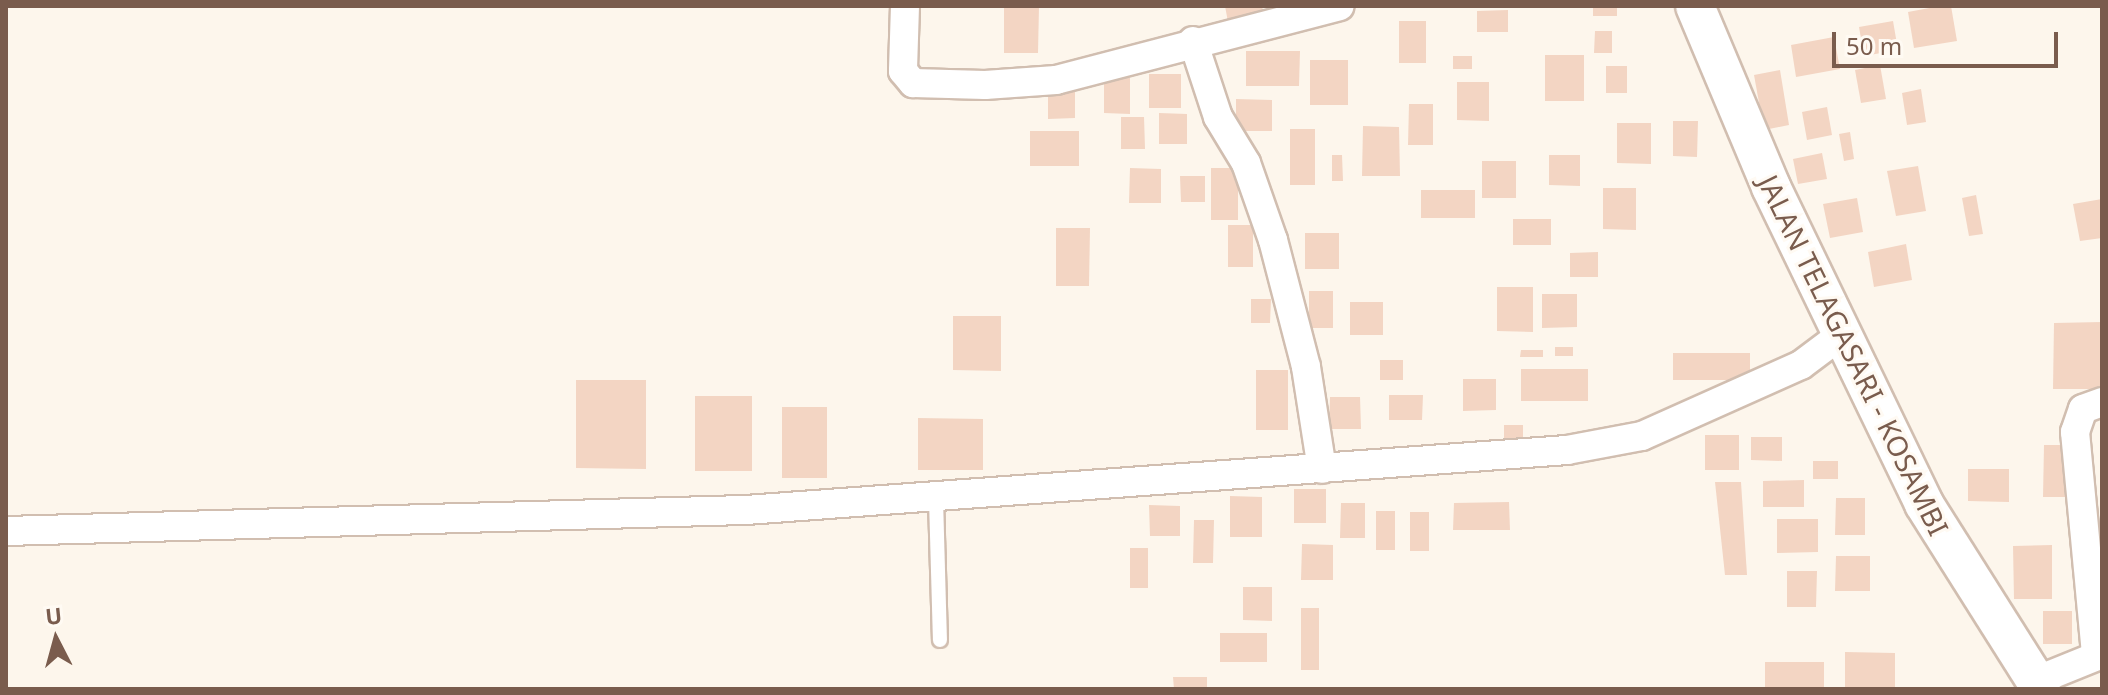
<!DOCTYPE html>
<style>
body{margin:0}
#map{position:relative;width:2108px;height:695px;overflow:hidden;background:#fdf6ec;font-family:"Noto Sans",sans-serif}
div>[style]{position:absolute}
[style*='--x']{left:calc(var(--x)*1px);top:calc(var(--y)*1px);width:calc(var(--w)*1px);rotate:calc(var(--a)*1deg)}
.building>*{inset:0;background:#f3d5c3}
.roads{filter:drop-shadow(2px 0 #d1beb0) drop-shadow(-2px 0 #d1beb0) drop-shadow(0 2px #d1beb0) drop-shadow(0 -2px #d1beb0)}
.lane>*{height:14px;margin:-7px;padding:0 7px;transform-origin:7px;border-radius:7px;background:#fff}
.street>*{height:28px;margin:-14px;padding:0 14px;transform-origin:14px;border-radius:14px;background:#fff}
.secondary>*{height:38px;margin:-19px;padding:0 19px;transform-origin:19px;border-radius:19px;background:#fff}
span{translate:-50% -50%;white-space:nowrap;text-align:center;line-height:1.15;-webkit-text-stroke:6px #fffaf3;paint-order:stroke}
.street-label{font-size:28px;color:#7a5c4d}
.frame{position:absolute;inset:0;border:8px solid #7a5c4d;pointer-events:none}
.north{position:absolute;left:16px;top:599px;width:80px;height:80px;-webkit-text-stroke:6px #fffaf3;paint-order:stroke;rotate:354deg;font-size:22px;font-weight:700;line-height:32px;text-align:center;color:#7a5c4d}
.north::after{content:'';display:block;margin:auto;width:28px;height:36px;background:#7a5c4d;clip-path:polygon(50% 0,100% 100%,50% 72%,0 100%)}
.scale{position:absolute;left:1832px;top:32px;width:226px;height:36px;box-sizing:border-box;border:4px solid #7a5c4d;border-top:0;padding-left:10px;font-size:24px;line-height:28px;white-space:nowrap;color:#7a5c4d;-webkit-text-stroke:6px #fffaf3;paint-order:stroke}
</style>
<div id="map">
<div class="building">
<div style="clip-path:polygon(1004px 6px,1039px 6px,1038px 53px,1004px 53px)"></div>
<div style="clip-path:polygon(1225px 6px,1262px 6px,1264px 15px,1228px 22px)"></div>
<div style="clip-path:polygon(1593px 6px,1617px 6px,1617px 16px,1593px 16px)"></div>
<div style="clip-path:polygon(1940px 6px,1951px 6px,1957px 41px,1914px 48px,1908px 12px)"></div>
<div style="clip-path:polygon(1508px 10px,1508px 32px,1477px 32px,1477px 11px)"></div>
<div style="clip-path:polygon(1399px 21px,1426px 21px,1426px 63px,1399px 63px)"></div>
<div style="clip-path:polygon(1893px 21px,1898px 50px,1864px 56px,1859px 27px)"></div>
<div style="clip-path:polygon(1595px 31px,1612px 31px,1612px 53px,1594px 53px)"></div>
<div style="clip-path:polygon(1834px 37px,1840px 69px,1796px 77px,1791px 45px)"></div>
<div style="clip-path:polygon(1246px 51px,1300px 51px,1299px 86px,1246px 86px)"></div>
<div style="clip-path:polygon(1545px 55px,1584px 55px,1584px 101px,1545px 101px)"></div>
<div style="clip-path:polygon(1453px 56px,1472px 56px,1472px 69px,1453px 69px)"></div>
<div style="clip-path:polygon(1310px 60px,1348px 60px,1348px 105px,1310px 105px)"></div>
<div style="clip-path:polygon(1880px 65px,1886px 99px,1861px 103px,1855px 70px)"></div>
<div style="clip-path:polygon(1606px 66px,1627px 66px,1627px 93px,1606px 93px)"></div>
<div style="clip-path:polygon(1780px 70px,1789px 125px,1764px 130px,1754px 75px)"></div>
<div style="clip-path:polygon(1149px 74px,1181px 74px,1181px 108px,1149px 108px)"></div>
<div style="clip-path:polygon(1104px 78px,1130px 78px,1130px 114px,1104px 113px)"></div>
<div style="clip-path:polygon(1457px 82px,1489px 82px,1489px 121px,1457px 120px)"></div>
<div style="clip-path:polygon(1921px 89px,1926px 122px,1907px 125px,1902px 93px)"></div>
<div style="clip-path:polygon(1048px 90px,1075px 90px,1075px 118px,1048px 119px)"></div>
<div style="clip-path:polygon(1236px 99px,1272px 100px,1272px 131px,1236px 131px)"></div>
<div style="clip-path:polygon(1409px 104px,1433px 104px,1433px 145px,1408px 145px)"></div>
<div style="clip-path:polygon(1827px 107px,1832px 135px,1807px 140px,1802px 112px)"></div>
<div style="clip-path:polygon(1159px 113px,1187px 114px,1187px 144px,1159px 144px)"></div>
<div style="clip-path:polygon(1121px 117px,1144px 117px,1145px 149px,1121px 149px)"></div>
<div style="clip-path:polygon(1673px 121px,1698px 121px,1697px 157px,1673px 156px)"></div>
<div style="clip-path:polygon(1617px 123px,1651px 123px,1651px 164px,1617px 163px)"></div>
<div style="clip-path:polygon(1363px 126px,1399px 127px,1400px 176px,1362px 176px)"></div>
<div style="clip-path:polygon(1290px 129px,1315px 129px,1315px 185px,1290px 185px)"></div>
<div style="clip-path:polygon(1030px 131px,1079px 131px,1079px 166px,1030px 166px)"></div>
<div style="clip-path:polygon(1850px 132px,1854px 159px,1844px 161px,1839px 134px)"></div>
<div style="clip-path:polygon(1822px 153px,1827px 179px,1798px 184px,1793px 159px)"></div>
<div style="clip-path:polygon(1332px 155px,1342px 155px,1343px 181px,1332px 181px)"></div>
<div style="clip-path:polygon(1549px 155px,1580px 155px,1580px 186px,1549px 185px)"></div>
<div style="clip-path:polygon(1482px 161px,1516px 161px,1516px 198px,1482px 198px)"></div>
<div style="clip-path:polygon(1918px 166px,1926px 211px,1896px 216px,1887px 171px)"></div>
<div style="clip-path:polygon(1130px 168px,1161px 169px,1161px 203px,1129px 203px)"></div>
<div style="clip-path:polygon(1211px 168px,1238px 168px,1238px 220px,1211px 220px)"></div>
<div style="clip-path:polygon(1180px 176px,1205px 176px,1205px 202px,1181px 202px)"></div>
<div style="clip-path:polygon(1603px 188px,1636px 188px,1636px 230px,1603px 229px)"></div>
<div style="clip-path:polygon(1421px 190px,1475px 190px,1475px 218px,1421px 218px)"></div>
<div style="clip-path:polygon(1976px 195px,1983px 234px,1969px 236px,1962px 198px)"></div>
<div style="clip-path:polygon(1857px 198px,1863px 232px,1830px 238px,1823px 204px)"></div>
<div style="clip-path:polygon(2102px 199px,2102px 238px,2080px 241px,2073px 204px)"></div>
<div style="clip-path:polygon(1513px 219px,1551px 219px,1551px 245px,1513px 245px)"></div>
<div style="clip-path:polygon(1228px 225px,1253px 225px,1253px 267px,1228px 267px)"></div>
<div style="clip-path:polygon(1056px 228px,1090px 228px,1089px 286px,1056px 286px)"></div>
<div style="clip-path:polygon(1305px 233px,1339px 233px,1339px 269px,1305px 269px)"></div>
<div style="clip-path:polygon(1906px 244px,1912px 280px,1874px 287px,1868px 252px)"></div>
<div style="clip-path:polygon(1598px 252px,1598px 277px,1570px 277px,1570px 253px)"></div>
<div style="clip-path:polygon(1497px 287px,1533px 287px,1533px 332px,1497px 331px)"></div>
<div style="clip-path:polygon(1309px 291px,1333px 291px,1333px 328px,1309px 328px)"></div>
<div style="clip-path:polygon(1542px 294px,1577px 294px,1577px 327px,1542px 328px)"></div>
<div style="clip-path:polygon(1251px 299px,1271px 299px,1270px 323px,1251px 323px)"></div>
<div style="clip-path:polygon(1350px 302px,1383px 302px,1383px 335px,1350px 335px)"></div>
<div style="clip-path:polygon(953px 316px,1001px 316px,1001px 371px,953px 370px)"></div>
<div style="clip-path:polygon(2102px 322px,2102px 389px,2053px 389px,2054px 323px)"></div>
<div style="clip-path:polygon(1555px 347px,1573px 347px,1573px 356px,1555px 356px)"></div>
<div style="clip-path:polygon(1521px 350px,1543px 350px,1543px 357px,1520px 357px)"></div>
<div style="clip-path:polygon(1673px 353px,1750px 353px,1750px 380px,1673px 380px)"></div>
<div style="clip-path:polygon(1380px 360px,1403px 360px,1403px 380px,1380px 380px)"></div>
<div style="clip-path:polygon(1521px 369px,1588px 369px,1588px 401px,1521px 401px)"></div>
<div style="clip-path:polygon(1256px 370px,1288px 370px,1288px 430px,1256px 430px)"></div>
<div style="clip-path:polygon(1463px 379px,1496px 379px,1496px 410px,1463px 411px)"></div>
<div style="clip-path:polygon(576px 380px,646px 380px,646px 469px,576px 468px)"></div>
<div style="clip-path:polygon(1389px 395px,1423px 395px,1422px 420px,1389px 420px)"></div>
<div style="clip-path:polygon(695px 396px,752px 396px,752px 471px,695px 471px)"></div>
<div style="clip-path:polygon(1330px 397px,1360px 397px,1361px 429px,1329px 429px)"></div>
<div style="clip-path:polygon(782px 407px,827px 407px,827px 478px,782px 478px)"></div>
<div style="clip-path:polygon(918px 418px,983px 419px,983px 470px,918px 470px)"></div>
<div style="clip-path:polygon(1504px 425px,1523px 425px,1523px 445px,1504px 445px)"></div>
<div style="clip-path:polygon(1705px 435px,1739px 435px,1739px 470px,1705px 470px)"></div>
<div style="clip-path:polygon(1751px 437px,1782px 437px,1782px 461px,1751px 460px)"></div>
<div style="clip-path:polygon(2044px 445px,2075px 445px,2075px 497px,2043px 497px)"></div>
<div style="clip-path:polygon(1813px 461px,1838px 461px,1838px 479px,1813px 479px)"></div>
<div style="clip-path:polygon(1968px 469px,2009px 469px,2009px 502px,1968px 501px)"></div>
<div style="clip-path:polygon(1804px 480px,1804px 507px,1763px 507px,1763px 481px)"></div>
<div style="clip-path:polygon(1715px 482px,1741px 482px,1747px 575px,1725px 575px)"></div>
<div style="clip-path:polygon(1294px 489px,1326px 489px,1326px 523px,1294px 523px)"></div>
<div style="clip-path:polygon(1230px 496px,1262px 497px,1262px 537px,1230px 537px)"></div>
<div style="clip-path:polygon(1836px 498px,1865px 498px,1865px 535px,1835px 535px)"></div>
<div style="clip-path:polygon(1509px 502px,1510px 530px,1453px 530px,1454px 503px)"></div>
<div style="clip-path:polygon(1341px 503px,1365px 503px,1365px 538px,1340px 538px)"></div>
<div style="clip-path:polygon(1149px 505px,1180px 506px,1180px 536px,1150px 536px)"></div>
<div style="clip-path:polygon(1376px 511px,1395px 511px,1395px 550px,1376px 550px)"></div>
<div style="clip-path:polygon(1410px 512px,1429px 512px,1429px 551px,1410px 551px)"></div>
<div style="clip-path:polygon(1777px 519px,1818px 519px,1818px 552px,1777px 553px)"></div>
<div style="clip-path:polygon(1194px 520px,1214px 520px,1213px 563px,1193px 563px)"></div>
<div style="clip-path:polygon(1302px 544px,1333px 545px,1333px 580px,1301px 580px)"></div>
<div style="clip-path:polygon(2052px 545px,2052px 599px,2014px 599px,2013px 546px)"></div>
<div style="clip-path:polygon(1130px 548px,1148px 548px,1148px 588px,1130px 588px)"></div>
<div style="clip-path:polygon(1836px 556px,1870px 556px,1870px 591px,1835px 591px)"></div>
<div style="clip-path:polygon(1787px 571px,1817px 571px,1816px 607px,1787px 607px)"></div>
<div style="clip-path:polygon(1243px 587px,1272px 587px,1272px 621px,1243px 620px)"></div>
<div style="clip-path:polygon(1301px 608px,1319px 608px,1319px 670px,1301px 670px)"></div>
<div style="clip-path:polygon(2043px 611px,2072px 611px,2072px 644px,2043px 644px)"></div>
<div style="clip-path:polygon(1220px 633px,1267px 633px,1267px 662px,1220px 662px)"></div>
<div style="clip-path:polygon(1845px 652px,1895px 653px,1895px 689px,1845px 689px)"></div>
<div style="clip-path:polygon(1765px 662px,1824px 662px,1824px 689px,1765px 689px)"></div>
<div style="clip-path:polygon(1173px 677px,1207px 677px,1207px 689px,1174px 689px)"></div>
</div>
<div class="roads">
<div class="lane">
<div style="--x:936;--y:499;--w:141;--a:88.4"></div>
</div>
<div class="street">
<div style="--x:905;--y:6;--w:65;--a:91.8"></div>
<div style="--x:903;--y:71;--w:16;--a:50"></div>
<div style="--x:913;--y:83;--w:72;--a:1.6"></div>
<div style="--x:985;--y:85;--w:71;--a:-4"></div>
<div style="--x:1056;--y:80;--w:293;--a:-14.6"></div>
<div style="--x:1193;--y:41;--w:80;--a:71.8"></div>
<div style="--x:1218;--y:117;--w:54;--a:58.7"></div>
<div style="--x:1246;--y:163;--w:82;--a:70.7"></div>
<div style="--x:1273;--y:240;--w:131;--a:75.4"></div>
<div style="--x:1306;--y:367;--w:103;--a:81.1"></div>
<div style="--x:6;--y:531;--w:740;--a:-1.63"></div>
<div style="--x:746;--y:510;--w:823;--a:-4.18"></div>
<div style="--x:1567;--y:450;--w:76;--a:-10.6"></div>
<div style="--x:1642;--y:436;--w:174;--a:-24.1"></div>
<div style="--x:1801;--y:365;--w:50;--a:-36.9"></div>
<div style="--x:2096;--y:654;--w:223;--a:-95.4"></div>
<div style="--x:2075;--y:432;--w:24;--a:-71"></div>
<div style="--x:2083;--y:409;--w:20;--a:-20"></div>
<div style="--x:2033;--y:682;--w:74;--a:-22.1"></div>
</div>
<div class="secondary">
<div style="--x:1695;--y:6;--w:196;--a:67.2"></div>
<div style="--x:1771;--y:187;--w:352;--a:64.2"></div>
<div style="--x:1924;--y:504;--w:219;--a:57.7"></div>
</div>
</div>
<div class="street-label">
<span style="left:1854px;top:355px;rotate:64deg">JALAN TELAGASARI - KOSAMBI</span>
</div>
<div class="frame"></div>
<div class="north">U</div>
<div class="scale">50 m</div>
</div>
